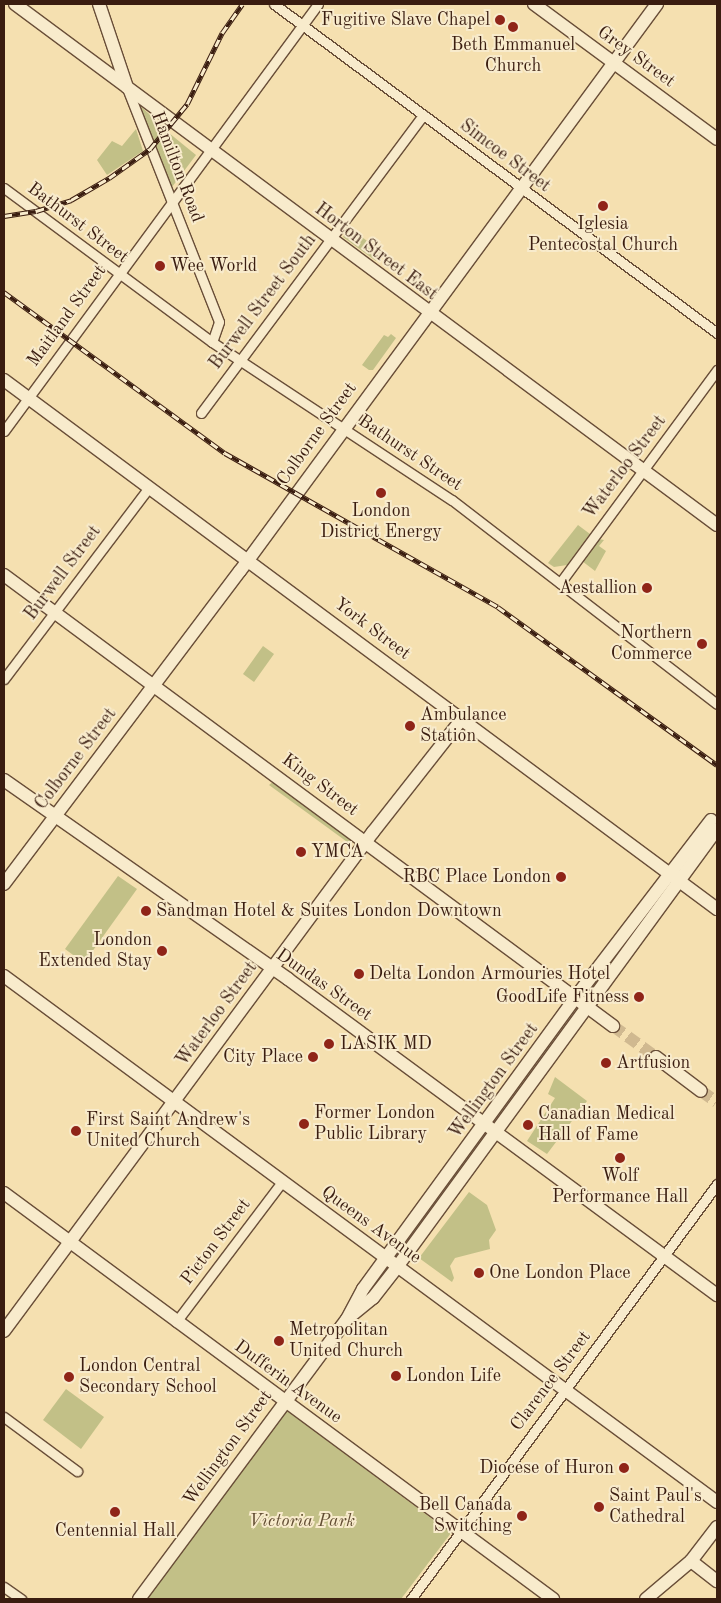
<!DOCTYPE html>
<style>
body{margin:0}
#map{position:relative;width:721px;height:1603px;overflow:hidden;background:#f5e0b0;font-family:"Old Standard TT",serif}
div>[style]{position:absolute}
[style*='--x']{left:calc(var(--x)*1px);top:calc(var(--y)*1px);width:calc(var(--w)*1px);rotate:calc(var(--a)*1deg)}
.green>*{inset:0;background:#c2c087}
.secondary-tunnel>*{height:12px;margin-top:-6px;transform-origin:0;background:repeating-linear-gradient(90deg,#d0b990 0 12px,transparent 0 18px)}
.roads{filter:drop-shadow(1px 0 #694e38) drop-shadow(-1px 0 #694e38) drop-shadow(0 1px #694e38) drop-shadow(0 -1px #694e38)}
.street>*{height:9px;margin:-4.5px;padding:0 4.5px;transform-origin:4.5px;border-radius:4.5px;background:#f8ebcc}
.secondary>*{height:12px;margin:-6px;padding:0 6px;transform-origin:6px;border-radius:6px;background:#f8ebcc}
.rail>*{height:4.5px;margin-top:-2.25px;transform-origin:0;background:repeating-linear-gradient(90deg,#f8ebcc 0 8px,#3a1d10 0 16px);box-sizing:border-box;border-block:1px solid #3a1d10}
.dots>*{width:14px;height:14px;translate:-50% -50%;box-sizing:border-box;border:2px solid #f8ebcc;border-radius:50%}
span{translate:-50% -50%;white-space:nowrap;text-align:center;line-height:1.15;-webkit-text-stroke:4px #f8ebcc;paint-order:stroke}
.poi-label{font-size:18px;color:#3a1d10}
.right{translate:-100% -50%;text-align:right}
.left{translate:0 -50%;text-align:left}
.street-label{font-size:18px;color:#3a1d10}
.park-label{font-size:18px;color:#634e34;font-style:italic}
.frame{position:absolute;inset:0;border:5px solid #3a1d10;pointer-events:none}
</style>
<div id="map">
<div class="green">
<div style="clip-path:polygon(138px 104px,166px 129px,153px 144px)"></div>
<div style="clip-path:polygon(136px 129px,143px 151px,107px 175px,97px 160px,112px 141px,122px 146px)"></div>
<div style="clip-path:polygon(169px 133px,196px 155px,172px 187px,154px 148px)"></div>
<div style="clip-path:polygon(350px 228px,383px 253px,376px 261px,343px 237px)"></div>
<div style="clip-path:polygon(391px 334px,396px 338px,373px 370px,369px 370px,362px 365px,384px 335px,388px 337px)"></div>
<div style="clip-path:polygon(578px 525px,590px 534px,567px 565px,554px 567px,548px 563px)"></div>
<div style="clip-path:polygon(599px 539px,604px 540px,599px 546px,606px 551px,595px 571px,582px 561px)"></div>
<div style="clip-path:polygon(263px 646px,274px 654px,254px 682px,243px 674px)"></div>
<div style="clip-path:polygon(274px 781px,350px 840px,350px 844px,269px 785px)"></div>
<div style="clip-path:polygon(118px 876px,137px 889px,84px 963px,65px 949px)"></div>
<div style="clip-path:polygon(555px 1077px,587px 1101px,547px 1154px,527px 1141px,555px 1098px,548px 1094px)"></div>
<div style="clip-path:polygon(469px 1192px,487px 1205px,496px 1230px,489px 1240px,490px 1249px,455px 1258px,450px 1266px,454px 1278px,452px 1282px,419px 1258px)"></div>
<div style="clip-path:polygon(66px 1389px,104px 1417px,81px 1449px,43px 1420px)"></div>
<div style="clip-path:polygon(286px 1410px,451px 1533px,401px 1599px,144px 1599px)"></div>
</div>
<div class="secondary-tunnel">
<div style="--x:613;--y:1026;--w:53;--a:35.8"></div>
<div style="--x:701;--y:1091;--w:19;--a:35"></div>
</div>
<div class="roads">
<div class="street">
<div style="--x:274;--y:4;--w:552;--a:36.6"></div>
<div style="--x:127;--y:88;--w:251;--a:68.5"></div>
<div style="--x:219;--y:322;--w:21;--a:109"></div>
<div style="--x:4;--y:188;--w:259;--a:36.5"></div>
<div style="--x:212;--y:342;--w:287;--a:33.4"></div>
<div style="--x:452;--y:500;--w:334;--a:37.6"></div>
<div style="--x:201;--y:413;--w:372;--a:-53.3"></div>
<div style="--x:4;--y:431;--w:530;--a:-53.67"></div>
<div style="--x:560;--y:583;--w:265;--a:-53.6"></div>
<div style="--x:4;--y:679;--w:241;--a:-52.9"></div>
<div style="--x:176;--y:1322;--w:176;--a:-52.9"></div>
<div style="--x:4;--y:1417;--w:91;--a:36.5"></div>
<div style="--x:4;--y:1587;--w:21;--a:35"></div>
<div style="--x:411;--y:1599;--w:516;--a:-53.6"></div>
</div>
<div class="secondary">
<div style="--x:15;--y:4;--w:874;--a:36.58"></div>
<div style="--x:99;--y:4;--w:88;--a:71.4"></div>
<div style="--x:534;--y:4;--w:227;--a:36.4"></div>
<div style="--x:4;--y:380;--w:888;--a:36.57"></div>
<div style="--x:4;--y:575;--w:758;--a:36.52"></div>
<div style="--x:4;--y:780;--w:347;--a:35"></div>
<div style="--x:288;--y:979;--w:533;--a:36.38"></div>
<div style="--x:4;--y:884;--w:392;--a:-53"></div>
<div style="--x:240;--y:571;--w:704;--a:-53.67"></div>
<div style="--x:4;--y:976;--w:886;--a:36.42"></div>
<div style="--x:656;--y:1057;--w:56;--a:37.1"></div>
<div style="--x:4;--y:1193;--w:683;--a:36.48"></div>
<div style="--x:353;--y:1314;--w:26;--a:-39"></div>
<div style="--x:373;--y:1298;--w:39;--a:-52"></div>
<div style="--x:397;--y:1267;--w:542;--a:-53.85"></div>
<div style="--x:4;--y:1331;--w:621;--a:-53.52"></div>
<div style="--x:373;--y:832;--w:144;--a:-51.8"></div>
<div style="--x:691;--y:1561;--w:33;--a:38"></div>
<div style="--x:139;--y:1599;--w:349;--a:-53.4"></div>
<div style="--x:347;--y:1319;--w:34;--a:-62"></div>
<div style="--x:363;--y:1289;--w:360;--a:-53.9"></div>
<div style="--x:575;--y:998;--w:224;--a:-52.6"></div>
<div style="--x:646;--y:1599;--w:59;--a:-40.2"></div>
<div style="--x:691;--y:1561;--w:43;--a:-52.6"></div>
</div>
</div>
<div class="rail">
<div style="--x:4;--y:216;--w:32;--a:-9"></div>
<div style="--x:36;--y:211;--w:37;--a:-17"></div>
<div style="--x:71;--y:200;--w:44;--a:-30.1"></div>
<div style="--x:109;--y:178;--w:50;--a:-35.3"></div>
<div style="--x:150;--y:149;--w:58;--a:-50.6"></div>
<div style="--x:187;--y:104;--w:79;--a:-63.8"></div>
<div style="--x:222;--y:33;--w:35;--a:-55"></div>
<div style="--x:4;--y:292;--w:273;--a:36.1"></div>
<div style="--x:225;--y:453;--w:313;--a:29.4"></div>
<div style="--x:498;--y:607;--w:270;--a:35.8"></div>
</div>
<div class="dots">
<div style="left:500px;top:20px;background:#8f2418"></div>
<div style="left:513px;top:27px;background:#8f2418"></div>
<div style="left:603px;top:206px;background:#8f2418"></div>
<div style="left:160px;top:266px;background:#8f2418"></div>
<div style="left:381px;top:493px;background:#8f2418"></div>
<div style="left:647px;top:588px;background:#8f2418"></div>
<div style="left:702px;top:644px;background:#8f2418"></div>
<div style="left:410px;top:726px;background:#8f2418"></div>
<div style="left:301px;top:852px;background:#8f2418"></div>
<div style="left:561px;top:877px;background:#8f2418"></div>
<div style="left:146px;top:911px;background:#8f2418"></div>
<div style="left:162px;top:951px;background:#8f2418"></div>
<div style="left:359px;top:974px;background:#8f2418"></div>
<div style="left:639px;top:997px;background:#8f2418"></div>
<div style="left:329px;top:1044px;background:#8f2418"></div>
<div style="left:313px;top:1057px;background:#8f2418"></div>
<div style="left:606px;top:1063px;background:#8f2418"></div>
<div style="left:304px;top:1124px;background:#8f2418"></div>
<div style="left:528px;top:1125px;background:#8f2418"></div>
<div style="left:76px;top:1131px;background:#8f2418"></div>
<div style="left:620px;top:1158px;background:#8f2418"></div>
<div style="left:479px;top:1273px;background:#8f2418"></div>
<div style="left:279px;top:1341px;background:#8f2418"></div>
<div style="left:396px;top:1376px;background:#8f2418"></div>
<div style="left:69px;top:1377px;background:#8f2418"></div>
<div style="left:624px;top:1468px;background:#8f2418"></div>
<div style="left:599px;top:1507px;background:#8f2418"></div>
<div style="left:115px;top:1512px;background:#8f2418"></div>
<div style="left:522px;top:1516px;background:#8f2418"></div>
</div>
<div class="poi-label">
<span class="right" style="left:490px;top:20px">Fugitive Slave Chapel</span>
<span style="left:513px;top:56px">Beth Emmanuel<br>Church</span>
<span style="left:603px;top:235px">Iglesia<br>Pentecostal Church</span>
<span class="left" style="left:170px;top:266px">Wee World</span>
<span style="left:381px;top:522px">London<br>District Energy</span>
<span class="right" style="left:637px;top:588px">Aestallion</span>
<span class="right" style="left:692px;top:644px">Northern<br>Commerce</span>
<span class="left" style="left:420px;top:726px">Ambulance<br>Station</span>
<span class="left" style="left:311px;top:852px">YMCA</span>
<span class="right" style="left:551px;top:877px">RBC Place London</span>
<span class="left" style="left:156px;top:911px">Sandman Hotel &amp; Suites London Downtown</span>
<span class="right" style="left:152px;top:951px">London<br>Extended Stay</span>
<span class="left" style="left:369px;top:974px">Delta London Armouries Hotel</span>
<span class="right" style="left:629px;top:997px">GoodLife Fitness</span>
<span class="left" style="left:340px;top:1044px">LASIK MD</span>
<span class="right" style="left:303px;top:1057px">City Place</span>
<span class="left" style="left:616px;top:1063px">Artfusion</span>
<span class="left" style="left:314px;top:1124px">Former London<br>Public Library</span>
<span class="left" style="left:538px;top:1125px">Canadian Medical<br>Hall of Fame</span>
<span class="left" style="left:86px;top:1131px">First Saint Andrew's<br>United Church</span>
<span style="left:620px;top:1187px">Wolf<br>Performance Hall</span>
<span class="left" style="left:489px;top:1273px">One London Place</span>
<span class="left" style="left:289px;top:1341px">Metropolitan<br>United Church</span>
<span class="left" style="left:79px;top:1377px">London Central<br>Secondary School</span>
<span class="left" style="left:406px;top:1376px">London Life</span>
<span class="right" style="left:614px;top:1468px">Diocese of Huron</span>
<span class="left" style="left:609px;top:1507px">Saint Paul's<br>Cathedral</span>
<span class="right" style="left:512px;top:1516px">Bell Canada<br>Switching</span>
<span style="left:115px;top:1531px">Centennial Hall</span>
</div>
<div class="street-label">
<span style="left:636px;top:57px;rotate:36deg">Grey Street</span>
<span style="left:505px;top:156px;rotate:37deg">Simcoe Street</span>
<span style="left:177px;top:167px;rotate:69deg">Hamilton Road</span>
<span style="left:78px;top:223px;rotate:37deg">Bathurst Street</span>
<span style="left:376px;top:252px;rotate:37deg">Horton Street East</span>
<span style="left:263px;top:302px;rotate:-53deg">Burwell Street South</span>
<span style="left:67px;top:316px;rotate:-54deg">Maitland Street</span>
<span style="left:317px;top:434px;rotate:-54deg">Colborne Street</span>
<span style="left:410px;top:453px;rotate:34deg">Bathurst Street</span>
<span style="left:625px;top:467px;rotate:-53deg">Waterloo Street</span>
<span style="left:63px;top:573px;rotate:-53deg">Burwell Street</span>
<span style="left:372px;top:629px;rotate:37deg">York Street</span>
<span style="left:76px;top:759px;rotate:-53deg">Colborne Street</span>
<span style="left:320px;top:785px;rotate:37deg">King Street</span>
<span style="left:324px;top:985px;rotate:35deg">Dundas Street</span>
<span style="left:217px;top:1014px;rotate:-54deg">Waterloo Street</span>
<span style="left:494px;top:1081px;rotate:-54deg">Wellington Street</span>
<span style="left:371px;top:1225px;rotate:36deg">Queens Avenue</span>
<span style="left:216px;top:1242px;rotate:-53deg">Picton Street</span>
<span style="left:551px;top:1381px;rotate:-53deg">Clarence Street</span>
<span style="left:288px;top:1382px;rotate:36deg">Dufferin Avenue</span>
<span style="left:228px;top:1448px;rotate:-54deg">Wellington Street</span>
</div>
<div class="park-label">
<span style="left:302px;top:1521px">Victoria Park</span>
</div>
<div class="frame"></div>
</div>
